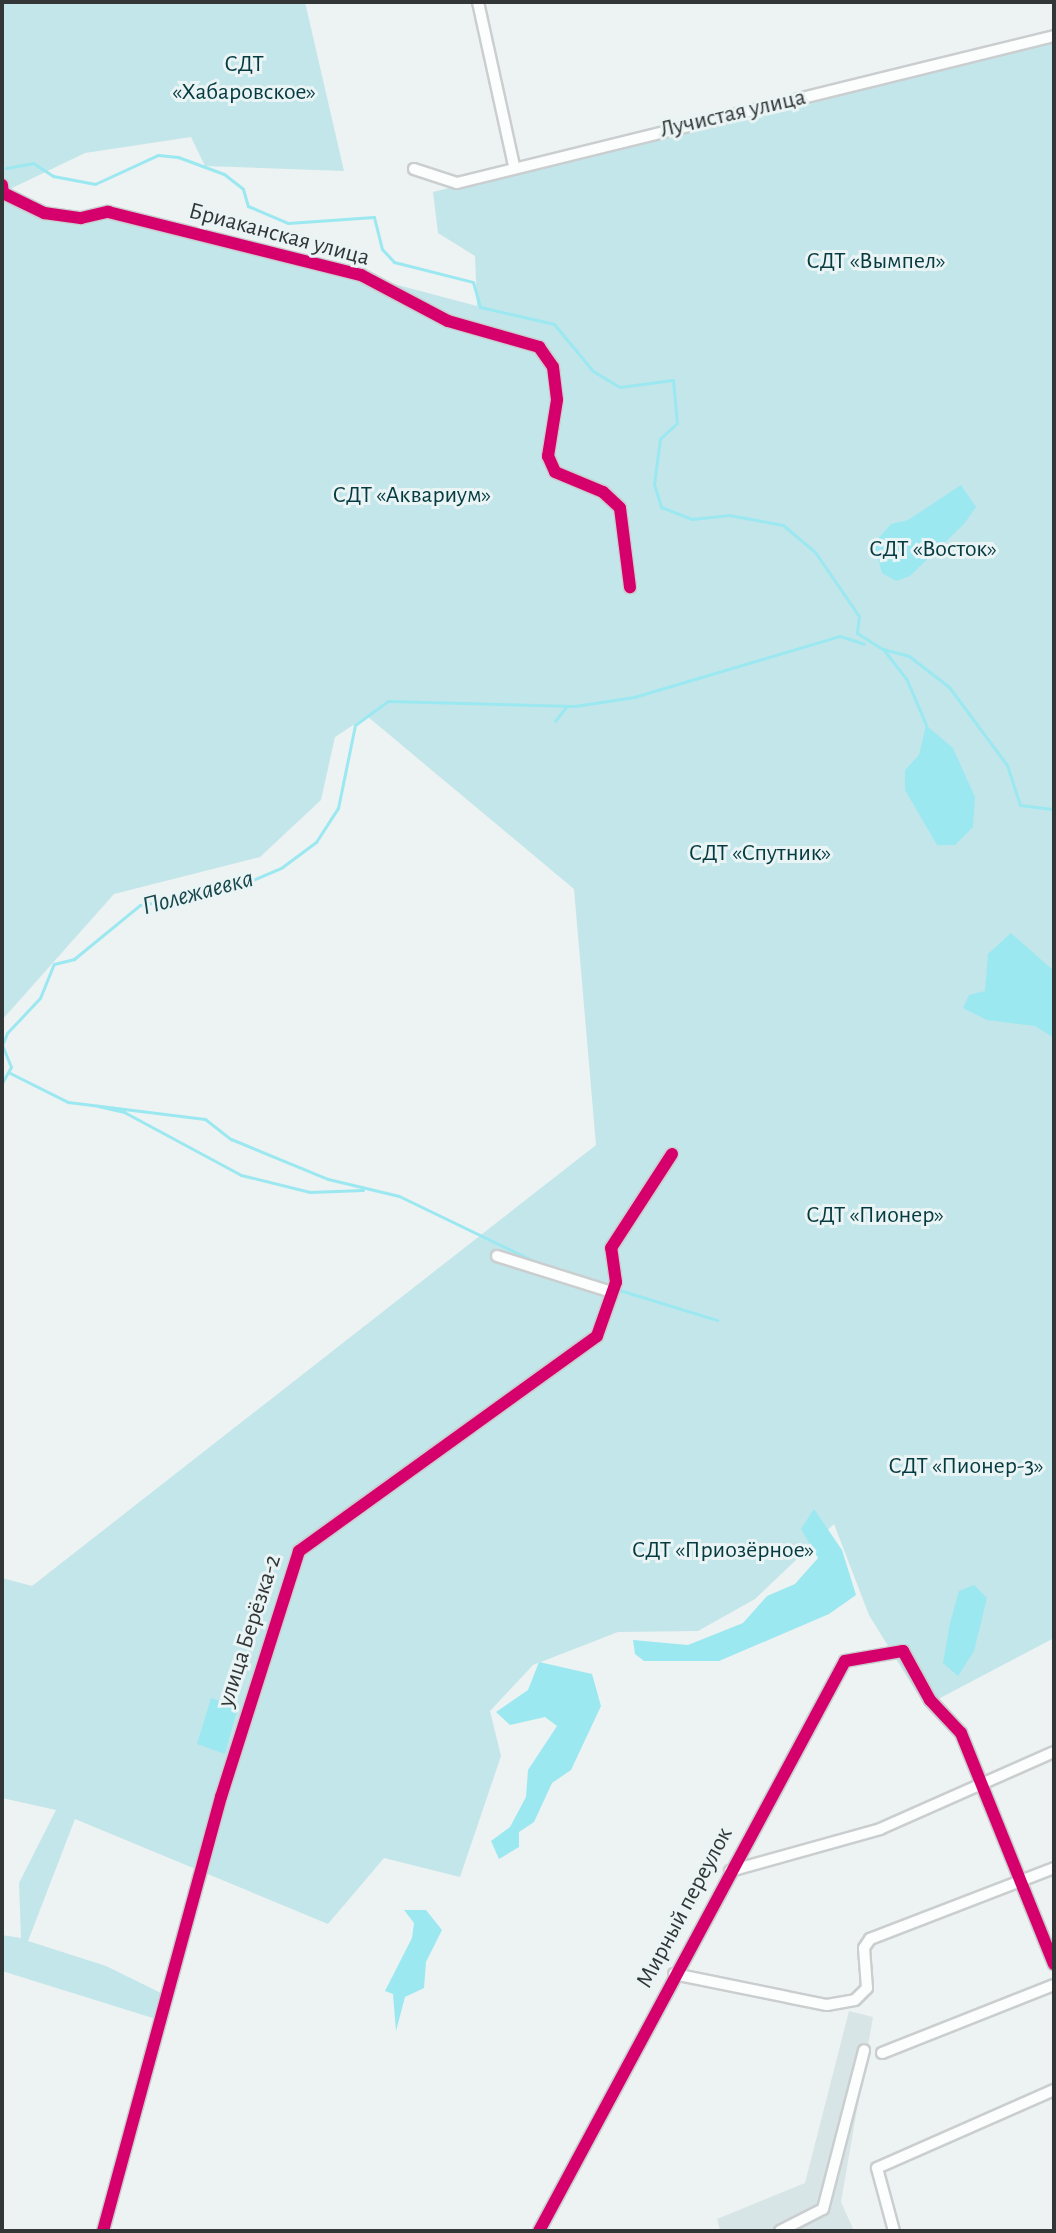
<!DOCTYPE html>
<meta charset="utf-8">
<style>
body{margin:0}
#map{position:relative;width:1056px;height:2233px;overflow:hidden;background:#edf2f2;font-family:"Alegreya Sans",sans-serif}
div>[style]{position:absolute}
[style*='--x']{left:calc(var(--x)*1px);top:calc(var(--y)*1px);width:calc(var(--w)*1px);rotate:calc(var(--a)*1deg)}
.built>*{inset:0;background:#d8e5e6}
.green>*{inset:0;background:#c3e6ea}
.water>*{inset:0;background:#9be8f1}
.stream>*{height:3px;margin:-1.5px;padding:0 1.5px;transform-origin:1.5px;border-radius:1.5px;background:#9be8f1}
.roads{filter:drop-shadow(2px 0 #cacecf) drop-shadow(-2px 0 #cacecf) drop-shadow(0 2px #cacecf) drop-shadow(0 -2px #cacecf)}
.minor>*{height:10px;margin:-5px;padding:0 5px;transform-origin:5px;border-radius:5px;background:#fcfdfd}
.cycleway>*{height:12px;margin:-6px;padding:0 6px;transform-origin:6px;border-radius:6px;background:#d6006c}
span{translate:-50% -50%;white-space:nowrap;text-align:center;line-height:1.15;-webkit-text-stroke:6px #eaf4f5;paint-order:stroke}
.park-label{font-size:24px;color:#053b40}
.street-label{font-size:24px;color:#333637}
.water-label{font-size:26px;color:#17484d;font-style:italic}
.frame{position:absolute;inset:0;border:4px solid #333637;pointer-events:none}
</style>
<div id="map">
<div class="built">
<div style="clip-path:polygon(849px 2011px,873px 2017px,841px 2202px,854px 2231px,720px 2231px,717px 2219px,805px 2183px)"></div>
</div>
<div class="green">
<div style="clip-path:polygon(2px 2px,305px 2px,344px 171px,205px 166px,191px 137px,85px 153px,10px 189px,52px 213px,118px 211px,477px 306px,475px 256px,438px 233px,433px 192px,1054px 41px,1054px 1638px,925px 1706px,869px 1615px,834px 1524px,755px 1599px,698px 1631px,618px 1632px,533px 1665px,490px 1711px,501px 1756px,460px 1877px,384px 1858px,328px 1924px,75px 1819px,28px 1941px,106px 1966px,163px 1994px,156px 2019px,2px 1971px,2px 1935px,21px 1938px,19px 1883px,56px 1810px,2px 1798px,2px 1578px,32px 1586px,596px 1145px,574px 889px,367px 716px,335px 737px,321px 800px,260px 857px,114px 894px,2px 1020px)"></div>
</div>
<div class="water">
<div style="clip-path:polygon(961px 485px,976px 507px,964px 524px,910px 576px,896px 581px,882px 573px,874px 543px,891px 524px,908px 520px)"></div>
<div style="clip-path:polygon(926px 725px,953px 748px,975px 797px,973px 827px,955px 845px,937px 845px,905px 790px,905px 770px,919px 755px)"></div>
<div style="clip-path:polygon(1011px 933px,1054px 971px,1054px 1038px,1035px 1026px,987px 1020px,963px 1008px,969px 995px,985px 991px,988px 954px)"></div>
<div style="clip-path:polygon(814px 1509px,842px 1550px,856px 1595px,829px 1614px,719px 1661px,644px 1661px,635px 1654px,633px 1640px,688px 1645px,743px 1623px,767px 1596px,795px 1584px,818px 1558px,801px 1529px)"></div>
<div style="clip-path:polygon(974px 1585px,987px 1598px,974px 1651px,958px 1676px,943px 1663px,950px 1623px,959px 1591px)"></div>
<div style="clip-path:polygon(539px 1662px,592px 1674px,601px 1706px,571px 1770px,552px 1783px,534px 1822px,519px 1832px,519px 1847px,499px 1859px,491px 1841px,510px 1827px,526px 1797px,528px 1770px,557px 1726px,545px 1717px,510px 1725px,496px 1712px,528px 1690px)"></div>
<div style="clip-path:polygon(211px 1698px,238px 1707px,225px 1754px,197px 1744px)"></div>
<div style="clip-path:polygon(404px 1910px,426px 1910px,442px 1930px,426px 1962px,424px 1988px,405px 1997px,396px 2031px,393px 1994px,385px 1991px,412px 1938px,414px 1923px)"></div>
</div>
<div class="stream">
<div style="--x:6;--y:168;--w:27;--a:-10"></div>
<div style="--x:33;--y:163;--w:24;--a:33"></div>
<div style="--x:53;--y:176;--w:43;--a:10.8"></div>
<div style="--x:95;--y:184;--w:69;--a:-24.7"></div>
<div style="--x:158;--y:155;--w:20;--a:6"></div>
<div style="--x:178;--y:157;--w:49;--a:20.3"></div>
<div style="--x:224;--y:174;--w:24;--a:38"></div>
<div style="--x:243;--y:189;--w:18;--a:74"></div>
<div style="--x:248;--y:206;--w:43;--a:23"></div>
<div style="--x:288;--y:223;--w:86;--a:-4"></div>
<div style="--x:374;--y:217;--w:33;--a:76"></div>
<div style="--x:382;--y:249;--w:18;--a:47"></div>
<div style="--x:394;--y:262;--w:81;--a:14.2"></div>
<div style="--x:473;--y:282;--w:26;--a:74"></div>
<div style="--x:480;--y:307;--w:76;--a:12.9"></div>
<div style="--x:554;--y:324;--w:61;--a:50.3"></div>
<div style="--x:593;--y:371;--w:31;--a:31"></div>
<div style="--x:620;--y:387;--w:53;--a:-7.5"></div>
<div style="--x:673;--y:380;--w:43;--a:84.7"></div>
<div style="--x:677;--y:423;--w:23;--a:137"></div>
<div style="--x:660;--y:439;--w:45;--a:97.6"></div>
<div style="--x:654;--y:484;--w:24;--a:73"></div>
<div style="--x:661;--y:507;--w:33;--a:21"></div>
<div style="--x:692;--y:519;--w:37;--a:-6"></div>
<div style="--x:729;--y:515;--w:55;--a:10.5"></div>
<div style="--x:783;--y:525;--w:42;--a:40.2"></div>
<div style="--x:815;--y:552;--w:78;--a:55.5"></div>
<div style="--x:859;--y:616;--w:17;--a:97"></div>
<div style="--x:857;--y:633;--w:31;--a:32"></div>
<div style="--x:883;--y:649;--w:37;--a:52"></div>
<div style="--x:906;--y:678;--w:51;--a:66.9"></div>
<div style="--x:883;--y:649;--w:27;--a:15"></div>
<div style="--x:909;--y:656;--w:51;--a:37.8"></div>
<div style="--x:949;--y:687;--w:97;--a:53.4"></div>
<div style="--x:1007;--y:765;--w:42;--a:72"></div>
<div style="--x:1020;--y:805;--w:34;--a:7"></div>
<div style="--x:555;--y:721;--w:18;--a:-52"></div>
<div style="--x:10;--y:1073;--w:65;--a:26.6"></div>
<div style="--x:68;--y:1102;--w:138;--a:7.1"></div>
<div style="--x:205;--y:1119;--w:33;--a:38"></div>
<div style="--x:231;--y:1139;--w:105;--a:22.4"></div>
<div style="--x:328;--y:1179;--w:73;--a:13.5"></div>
<div style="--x:399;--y:1196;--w:161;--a:25.8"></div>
<div style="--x:2;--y:1083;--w:18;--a:-61"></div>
<div style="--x:11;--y:1067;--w:24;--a:-112"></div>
<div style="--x:2;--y:1045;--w:13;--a:-67"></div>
<div style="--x:7;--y:1033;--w:48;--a:-46.7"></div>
<div style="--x:40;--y:998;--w:37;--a:-68"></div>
<div style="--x:54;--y:964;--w:21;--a:-14"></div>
<div style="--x:74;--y:959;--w:85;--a:-39.3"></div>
<div style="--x:140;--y:905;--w:90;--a:-9.6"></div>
<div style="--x:229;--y:890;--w:56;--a:-22.9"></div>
<div style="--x:281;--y:868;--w:44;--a:-36.6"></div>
<div style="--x:316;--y:842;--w:40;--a:-57.1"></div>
<div style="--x:338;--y:808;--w:85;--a:-78.4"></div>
<div style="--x:355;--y:725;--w:41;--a:-36"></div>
<div style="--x:388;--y:701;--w:187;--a:1.5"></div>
<div style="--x:575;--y:706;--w:60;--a:-8.7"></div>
<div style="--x:634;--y:697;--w:215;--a:-16.5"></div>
<div style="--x:840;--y:636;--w:25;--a:18"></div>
<div style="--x:98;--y:1106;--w:27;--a:13"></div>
<div style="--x:124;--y:1112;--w:133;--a:28.3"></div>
<div style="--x:241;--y:1175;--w:71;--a:13.8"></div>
<div style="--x:310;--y:1192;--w:53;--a:-2.2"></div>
<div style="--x:616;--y:1289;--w:106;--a:17.1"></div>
</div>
<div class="roads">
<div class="minor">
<div style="--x:478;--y:2;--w:168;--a:77.6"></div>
<div style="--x:414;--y:169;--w:45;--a:18"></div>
<div style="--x:457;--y:183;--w:615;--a:-13.83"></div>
<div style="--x:2;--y:185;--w:8;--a:83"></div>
<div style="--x:3;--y:193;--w:46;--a:26"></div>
<div style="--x:44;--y:213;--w:37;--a:8"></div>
<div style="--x:81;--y:218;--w:28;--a:-13"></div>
<div style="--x:108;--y:212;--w:261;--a:14"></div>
<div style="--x:361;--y:275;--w:98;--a:27.9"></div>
<div style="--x:448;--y:321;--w:95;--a:15.9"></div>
<div style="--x:539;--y:347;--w:24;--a:55"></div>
<div style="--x:553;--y:367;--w:33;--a:83"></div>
<div style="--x:557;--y:400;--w:57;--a:99.1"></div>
<div style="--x:548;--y:456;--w:17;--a:66"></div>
<div style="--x:555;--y:472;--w:52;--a:22.6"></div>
<div style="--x:603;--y:492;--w:23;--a:43"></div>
<div style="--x:620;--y:508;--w:80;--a:82.8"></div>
<div style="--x:497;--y:1256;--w:121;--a:17.4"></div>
<div style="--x:730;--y:1871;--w:156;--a:-15.6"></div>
<div style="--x:880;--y:1829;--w:190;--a:-23.9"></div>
<div style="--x:674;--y:1974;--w:156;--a:11.5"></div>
<div style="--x:827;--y:2005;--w:28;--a:-10"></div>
<div style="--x:855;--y:2000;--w:17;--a:-45"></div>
<div style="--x:867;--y:1988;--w:40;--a:-94.3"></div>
<div style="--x:864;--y:1948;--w:11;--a:-56"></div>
<div style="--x:870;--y:1939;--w:197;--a:-21.1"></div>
<div style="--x:882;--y:2053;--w:185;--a:-21.6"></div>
<div style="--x:103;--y:2231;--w:450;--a:-74.8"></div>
<div style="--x:221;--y:1797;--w:258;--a:-72.4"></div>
<div style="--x:299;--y:1551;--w:367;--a:-35.8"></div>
<div style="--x:597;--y:1336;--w:57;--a:-70.6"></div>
<div style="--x:616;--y:1282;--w:34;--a:-98"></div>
<div style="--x:611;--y:1248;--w:112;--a:-57"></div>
<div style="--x:539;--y:2231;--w:647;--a:-61.77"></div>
<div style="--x:845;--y:1661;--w:59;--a:-9.8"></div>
<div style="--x:903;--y:1651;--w:56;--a:61.1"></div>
<div style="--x:930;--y:1700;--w:45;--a:46.8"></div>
<div style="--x:961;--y:1733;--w:249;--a:68.1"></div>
<div style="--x:780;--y:2231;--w:48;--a:-27.1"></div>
<div style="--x:823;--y:2209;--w:164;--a:-75.5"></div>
<div style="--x:894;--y:2231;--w:65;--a:-105.1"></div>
<div style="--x:877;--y:2168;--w:193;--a:-23.8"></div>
</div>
</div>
<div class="cycleway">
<div style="--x:2;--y:185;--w:8;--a:83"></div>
<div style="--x:3;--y:193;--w:46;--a:26"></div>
<div style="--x:44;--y:213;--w:37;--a:8"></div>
<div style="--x:81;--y:218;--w:28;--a:-13"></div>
<div style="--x:108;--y:212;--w:261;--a:14"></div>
<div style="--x:361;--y:275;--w:98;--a:27.9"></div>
<div style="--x:448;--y:321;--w:95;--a:15.9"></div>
<div style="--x:539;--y:347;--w:24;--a:55"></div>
<div style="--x:553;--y:367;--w:33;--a:83"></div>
<div style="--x:557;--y:400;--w:57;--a:99.1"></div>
<div style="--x:548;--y:456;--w:17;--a:66"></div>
<div style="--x:555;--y:472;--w:52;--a:22.6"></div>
<div style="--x:603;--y:492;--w:23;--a:43"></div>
<div style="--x:620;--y:508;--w:80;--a:82.8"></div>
<div style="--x:103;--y:2231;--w:450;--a:-74.8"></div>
<div style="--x:221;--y:1797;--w:258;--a:-72.4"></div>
<div style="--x:299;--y:1551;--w:367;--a:-35.8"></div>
<div style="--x:597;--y:1336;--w:57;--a:-70.6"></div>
<div style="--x:616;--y:1282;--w:34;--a:-98"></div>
<div style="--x:611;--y:1248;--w:112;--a:-57"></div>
<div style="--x:539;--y:2231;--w:647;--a:-61.77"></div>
<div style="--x:845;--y:1661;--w:59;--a:-9.8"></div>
<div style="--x:903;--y:1651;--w:56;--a:61.1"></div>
<div style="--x:930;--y:1700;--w:45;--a:46.8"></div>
<div style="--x:961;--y:1733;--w:249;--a:68.1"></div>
</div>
<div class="park-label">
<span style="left:244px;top:79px">СДТ<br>«Хабаровское»</span>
<span style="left:876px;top:262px">СДТ «Вымпел»</span>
<span style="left:412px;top:496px">СДТ «Аквариум»</span>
<span style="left:933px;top:550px">СДТ «Восток»</span>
<span style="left:760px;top:854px">СДТ «Спутник»</span>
<span style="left:875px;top:1216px">СДТ «Пионер»</span>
<span style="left:966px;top:1467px">СДТ «Пионер-3»</span>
<span style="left:723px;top:1551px">СДТ «Приозёрное»</span>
</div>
<div class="street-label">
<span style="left:733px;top:114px;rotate:-13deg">Лучистая улица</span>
<span style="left:279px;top:235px;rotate:15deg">Бриаканская улица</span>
<span style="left:250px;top:1631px;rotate:-72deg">улица Берёзка-2</span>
<span style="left:685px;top:1908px;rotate:-62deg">Мирный переулок</span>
</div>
<div class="water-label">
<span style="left:198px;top:893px;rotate:-15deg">Полежаевка</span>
</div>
<div class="frame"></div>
</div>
